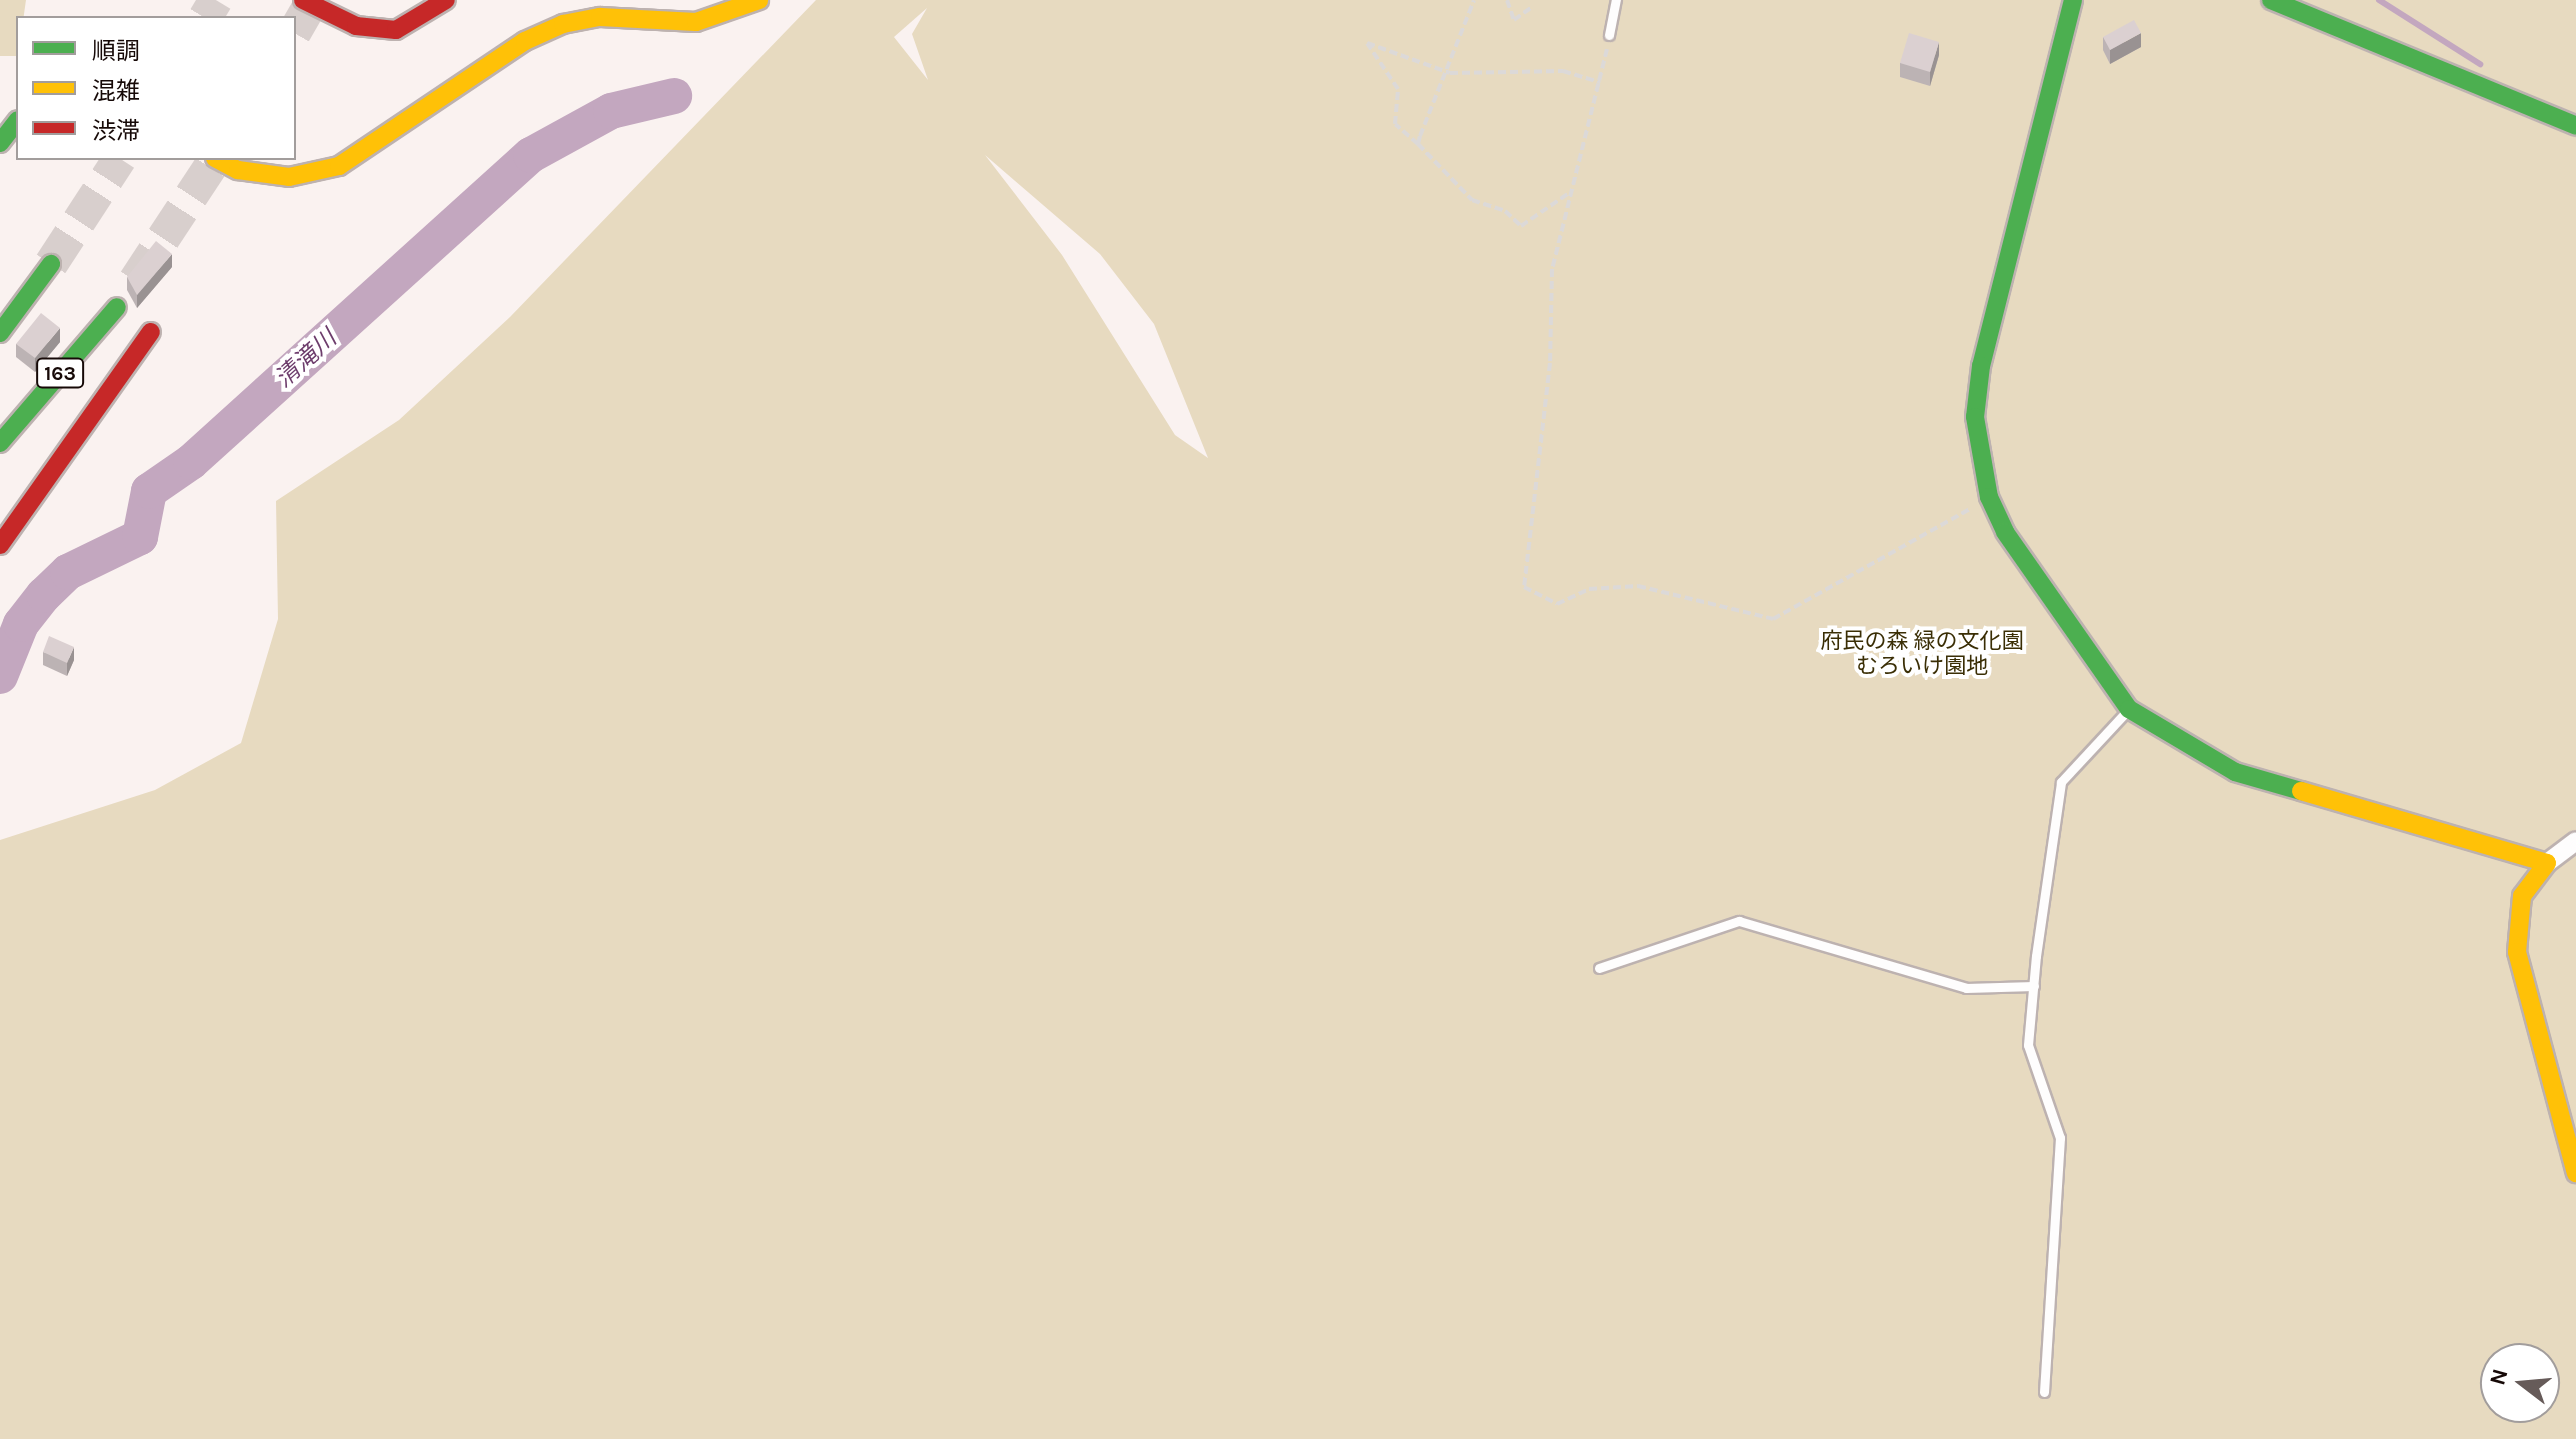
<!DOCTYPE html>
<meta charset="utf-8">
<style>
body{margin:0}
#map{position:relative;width:2576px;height:1439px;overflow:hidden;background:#faf2f0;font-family:Karla,"Noto Sans JP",sans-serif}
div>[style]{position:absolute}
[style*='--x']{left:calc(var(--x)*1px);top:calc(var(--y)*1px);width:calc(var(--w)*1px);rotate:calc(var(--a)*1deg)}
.green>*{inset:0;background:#e7dac0}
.stream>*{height:6px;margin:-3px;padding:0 3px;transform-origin:3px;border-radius:3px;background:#c3a7bf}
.river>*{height:36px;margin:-18px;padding:0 18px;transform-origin:18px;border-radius:18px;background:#c3a7bf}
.highway-tunnel>*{height:34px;margin-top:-17px;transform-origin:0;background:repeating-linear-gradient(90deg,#d8cfcd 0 34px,transparent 0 51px)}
.path>*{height:4px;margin-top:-2px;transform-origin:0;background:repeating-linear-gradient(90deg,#dcd9d8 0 8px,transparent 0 12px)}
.roads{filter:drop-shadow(2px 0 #bdb2b0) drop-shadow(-2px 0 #bdb2b0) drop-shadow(0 2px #bdb2b0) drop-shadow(0 -2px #bdb2b0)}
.lane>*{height:9px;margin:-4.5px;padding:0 4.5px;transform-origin:4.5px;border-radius:4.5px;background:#fefdfd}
.street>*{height:18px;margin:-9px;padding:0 9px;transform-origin:9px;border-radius:9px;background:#fefdfd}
.fast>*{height:18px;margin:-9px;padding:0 9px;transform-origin:9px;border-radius:9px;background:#4caf50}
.slow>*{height:18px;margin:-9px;padding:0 9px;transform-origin:9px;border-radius:9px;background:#ffc107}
.jam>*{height:18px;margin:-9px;padding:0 9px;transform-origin:9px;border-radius:9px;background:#c62828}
.path-bridge>*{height:4px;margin-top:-2px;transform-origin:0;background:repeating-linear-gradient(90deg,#dcd9d8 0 8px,transparent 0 12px)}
.wall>*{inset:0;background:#bcb3b4}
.shaded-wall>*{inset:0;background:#999292}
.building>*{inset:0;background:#dbd0d1}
span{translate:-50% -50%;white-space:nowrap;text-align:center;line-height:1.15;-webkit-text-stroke:8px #fff;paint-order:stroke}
.shield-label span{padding:2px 6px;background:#fff;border:2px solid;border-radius:6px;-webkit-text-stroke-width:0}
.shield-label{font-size:20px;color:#160907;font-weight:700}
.park-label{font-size:22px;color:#3a2e05}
.water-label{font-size:24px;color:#6d3d6c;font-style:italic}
.legend{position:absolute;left:16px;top:16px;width:280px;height:144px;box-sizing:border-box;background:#fff;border:2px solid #a29d9c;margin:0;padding:10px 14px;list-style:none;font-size:24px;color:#160907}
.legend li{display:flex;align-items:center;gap:16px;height:40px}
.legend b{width:40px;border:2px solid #a29d9c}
.north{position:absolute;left:2480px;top:1343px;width:80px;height:80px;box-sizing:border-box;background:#fff;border:2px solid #a29d9c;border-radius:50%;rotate:286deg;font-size:22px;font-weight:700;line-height:32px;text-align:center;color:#160907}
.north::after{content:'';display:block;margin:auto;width:28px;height:36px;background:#665b59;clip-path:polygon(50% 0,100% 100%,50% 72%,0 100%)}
</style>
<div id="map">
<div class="green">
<div style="clip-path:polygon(0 0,26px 0,18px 56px,0 56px)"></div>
<div style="clip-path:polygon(evenodd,816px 0,2576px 0,2576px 1439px,0 1439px,0 840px,155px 790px,241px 743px,278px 619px,276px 501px,399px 420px,510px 317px,816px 0,927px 8px,912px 34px,928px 80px,894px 37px,927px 8px,816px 0,985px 155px,1100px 254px,1154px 324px,1208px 458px,1175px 435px,1062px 255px,985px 155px,816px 0,2496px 1359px,2544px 1359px,2544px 1407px,2496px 1407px,2496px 1359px)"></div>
</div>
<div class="stream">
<div style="--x:2379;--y:0;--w:120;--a:32.4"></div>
</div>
<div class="river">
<div style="--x:0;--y:676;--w:56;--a:-68"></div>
<div style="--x:21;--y:624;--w:37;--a:-52"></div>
<div style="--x:44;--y:595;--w:33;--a:-44"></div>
<div style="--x:68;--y:572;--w:80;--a:-25.9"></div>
<div style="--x:140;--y:537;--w:47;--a:-78.9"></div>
<div style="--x:149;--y:491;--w:51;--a:-34.6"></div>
<div style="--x:191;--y:462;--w:458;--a:-42.1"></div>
<div style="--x:531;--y:155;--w:91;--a:-28.8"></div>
<div style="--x:611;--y:111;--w:65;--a:-13.4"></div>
</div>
<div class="highway-tunnel">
<div style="--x:205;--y:18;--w:21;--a:-59"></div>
<div style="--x:294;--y:33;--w:38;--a:-60"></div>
<div style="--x:51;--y:264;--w:126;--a:-56.9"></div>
<div style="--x:135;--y:281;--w:147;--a:-56.6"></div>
</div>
<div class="path">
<div style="--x:1507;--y:0;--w:21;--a:71"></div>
<div style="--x:1514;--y:20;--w:22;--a:-36"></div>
<div style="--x:1607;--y:49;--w:227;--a:104"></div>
<div style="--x:1552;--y:269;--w:94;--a:91.2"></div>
<div style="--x:1550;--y:363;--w:226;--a:96.6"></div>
<div style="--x:1524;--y:587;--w:37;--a:27"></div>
<div style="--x:1557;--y:604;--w:35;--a:-25"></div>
<div style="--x:1589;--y:589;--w:49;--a:-3.5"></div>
<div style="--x:1638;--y:586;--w:139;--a:13.7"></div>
<div style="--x:1773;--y:619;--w:226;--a:-29.2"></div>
<div style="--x:1420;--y:136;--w:8;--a:104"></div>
<div style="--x:1418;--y:144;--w:78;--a:46"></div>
<div style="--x:1472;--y:200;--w:35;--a:18"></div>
<div style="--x:1505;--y:211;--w:22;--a:43"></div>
<div style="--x:1521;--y:226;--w:58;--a:-34.5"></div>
<div style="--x:1418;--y:144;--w:30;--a:-139"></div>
<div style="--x:1395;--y:124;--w:35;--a:-85"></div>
<div style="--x:1398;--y:89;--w:55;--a:-124"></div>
<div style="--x:1367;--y:43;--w:88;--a:19.9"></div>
<div style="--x:1450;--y:73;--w:113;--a:-1"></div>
<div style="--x:1563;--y:71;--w:39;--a:17"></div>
</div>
<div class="roads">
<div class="lane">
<div style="--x:1609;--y:35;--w:36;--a:-79"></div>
<div style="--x:1599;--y:968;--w:148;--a:-18.6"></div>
<div style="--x:1739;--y:921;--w:237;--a:16.4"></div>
<div style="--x:1966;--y:988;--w:68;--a:-1.7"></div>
<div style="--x:2044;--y:1392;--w:255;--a:-86.4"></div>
<div style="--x:2060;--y:1138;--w:98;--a:-109"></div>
<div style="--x:2028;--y:1045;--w:89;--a:-84.9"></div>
<div style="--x:2036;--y:956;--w:176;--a:-81.8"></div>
<div style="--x:2061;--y:782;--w:98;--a:-47.1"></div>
</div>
<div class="street">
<div style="--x:2547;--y:863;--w:36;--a:-37"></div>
</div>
<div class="fast">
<div style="--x:2073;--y:0;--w:377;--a:104.1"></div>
<div style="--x:1981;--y:366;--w:51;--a:96.7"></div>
<div style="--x:1975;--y:417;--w:81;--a:80.1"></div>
<div style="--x:1989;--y:497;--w:38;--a:65"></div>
<div style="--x:2005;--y:532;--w:216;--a:55"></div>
<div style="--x:2129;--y:709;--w:123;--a:30.7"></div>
<div style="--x:2235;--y:772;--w:69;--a:16.1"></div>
<div style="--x:2271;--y:0;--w:330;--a:22.4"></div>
<div style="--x:0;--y:143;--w:29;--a:-52"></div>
<div style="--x:0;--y:333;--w:86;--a:-53.5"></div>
<div style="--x:0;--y:443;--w:179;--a:-49.3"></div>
</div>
<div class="slow">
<div style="--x:215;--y:158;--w:26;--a:28"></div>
<div style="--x:238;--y:170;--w:51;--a:7.8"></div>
<div style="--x:289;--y:177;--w:51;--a:-12.4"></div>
<div style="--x:339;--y:166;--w:224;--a:-33.9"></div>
<div style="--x:525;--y:41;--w:42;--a:-24.1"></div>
<div style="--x:563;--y:24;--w:38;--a:-11"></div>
<div style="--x:600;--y:17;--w:96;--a:3"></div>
<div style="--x:696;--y:22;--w:67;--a:-19.2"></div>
<div style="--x:2301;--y:791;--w:256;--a:16.3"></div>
<div style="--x:2547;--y:863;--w:41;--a:127.1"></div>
<div style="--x:2522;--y:896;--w:56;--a:95.1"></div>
<div style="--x:2517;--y:952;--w:229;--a:75.1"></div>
</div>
<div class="jam">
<div style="--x:303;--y:0;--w:59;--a:26.1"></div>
<div style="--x:356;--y:26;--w:40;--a:5.7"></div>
<div style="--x:396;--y:30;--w:58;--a:-31"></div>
<div style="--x:0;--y:545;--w:261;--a:-54.7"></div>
</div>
</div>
<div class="path-bridge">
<div style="--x:1420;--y:136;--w:146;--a:-68.3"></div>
</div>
<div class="wall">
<div style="clip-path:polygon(2103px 37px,2141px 47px,2110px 64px,2103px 50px)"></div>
<div style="clip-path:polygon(1939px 55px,1930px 86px,1900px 77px,1900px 63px)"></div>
<div style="clip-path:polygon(172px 267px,137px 308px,127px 290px,127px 277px)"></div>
<div style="clip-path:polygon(60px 342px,35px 372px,16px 357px,16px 344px)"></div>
<div style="clip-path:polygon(43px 652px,74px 660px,67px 676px,43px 665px)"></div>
</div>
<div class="shaded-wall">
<div style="clip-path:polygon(2141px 33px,2141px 47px,2110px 64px,2110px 50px)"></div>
<div style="clip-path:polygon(1939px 42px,1939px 55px,1930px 86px,1930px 72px)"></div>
<div style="clip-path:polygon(172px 254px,172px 267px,137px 308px,137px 295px)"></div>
<div style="clip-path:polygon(60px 328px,60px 342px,35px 372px,35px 358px)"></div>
<div style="clip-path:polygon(74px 647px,74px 660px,67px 676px,67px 663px)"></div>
</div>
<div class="building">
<div style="clip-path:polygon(2134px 20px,2141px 33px,2110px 50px,2103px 37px)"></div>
<div style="clip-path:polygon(1909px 33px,1939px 42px,1930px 72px,1900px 63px)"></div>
<div style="clip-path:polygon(156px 241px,172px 254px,137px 295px,127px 277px)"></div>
<div style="clip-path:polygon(41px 313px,60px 328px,35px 358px,16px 344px)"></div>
<div style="clip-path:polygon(49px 636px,74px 647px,67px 663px,43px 652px)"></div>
</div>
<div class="shield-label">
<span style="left:60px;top:373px">163</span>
</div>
<div class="park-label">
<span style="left:1922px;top:654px">府民の森 緑の文化園<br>むろいけ園地</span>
</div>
<div class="water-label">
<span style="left:306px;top:359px;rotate:-42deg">清滝川</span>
</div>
<ul class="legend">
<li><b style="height:10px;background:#4caf50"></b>順調</li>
<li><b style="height:10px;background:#ffc107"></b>混雑</li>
<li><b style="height:10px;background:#c62828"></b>渋滞</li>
</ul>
<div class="north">N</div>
</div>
